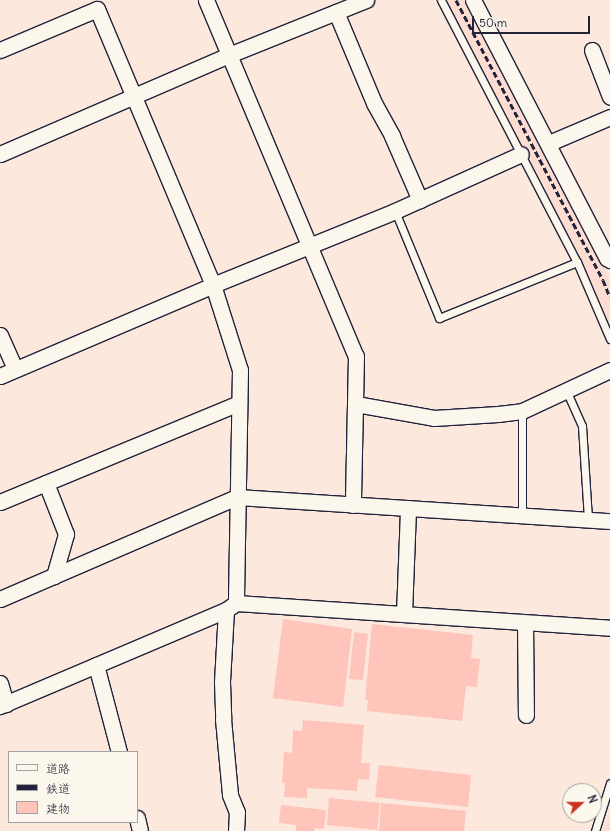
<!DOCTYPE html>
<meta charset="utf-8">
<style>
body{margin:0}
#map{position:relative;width:610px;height:831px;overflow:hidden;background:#fce8dd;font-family:Delius,"Klee One",sans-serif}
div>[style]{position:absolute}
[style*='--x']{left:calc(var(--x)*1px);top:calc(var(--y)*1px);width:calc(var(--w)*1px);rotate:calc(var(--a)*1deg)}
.built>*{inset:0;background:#fdddd2}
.building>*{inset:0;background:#ffc4ba}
.roads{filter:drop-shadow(1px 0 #22223b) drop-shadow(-1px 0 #22223b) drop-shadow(0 1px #22223b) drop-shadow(0 -1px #22223b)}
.service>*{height:7px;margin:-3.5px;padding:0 3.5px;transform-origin:3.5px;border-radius:3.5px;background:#fbf7ec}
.minor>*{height:15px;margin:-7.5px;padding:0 7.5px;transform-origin:7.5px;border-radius:7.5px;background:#fbf7ec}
.rail>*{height:3px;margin-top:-1.5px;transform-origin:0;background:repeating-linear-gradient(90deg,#22223b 0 6px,transparent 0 9px)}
span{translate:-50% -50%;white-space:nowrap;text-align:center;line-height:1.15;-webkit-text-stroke:3.5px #fbf7ec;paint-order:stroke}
.legend{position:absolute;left:8px;top:751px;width:130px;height:72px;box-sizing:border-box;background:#fbf7ec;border:1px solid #a4a2a5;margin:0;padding:5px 7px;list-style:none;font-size:12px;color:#22223b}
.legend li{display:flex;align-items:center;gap:8px;height:20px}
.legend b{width:20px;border:1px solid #a4a2a5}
.north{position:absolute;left:562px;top:783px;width:40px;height:40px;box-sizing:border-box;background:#fbf7ec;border:1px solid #a4a2a5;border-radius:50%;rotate:69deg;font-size:11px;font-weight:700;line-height:16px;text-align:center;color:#22223b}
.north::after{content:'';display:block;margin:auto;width:14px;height:18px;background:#c8321e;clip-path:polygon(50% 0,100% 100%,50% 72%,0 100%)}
.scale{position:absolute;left:472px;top:16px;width:118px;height:18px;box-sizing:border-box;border:2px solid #22223b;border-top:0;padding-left:5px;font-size:12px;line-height:14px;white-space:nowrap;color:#22223b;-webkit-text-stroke:3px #fbf7ec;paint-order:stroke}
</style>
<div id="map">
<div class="built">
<div style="clip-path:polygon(445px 0,467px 0,561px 180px,610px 280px,610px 327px,586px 273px,543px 184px)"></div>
<div style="clip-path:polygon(610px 812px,610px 831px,602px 831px,607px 822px)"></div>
</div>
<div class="building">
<div style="clip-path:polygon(283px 619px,352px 629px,343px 707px,273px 698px)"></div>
<div style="clip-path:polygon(372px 624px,473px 635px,471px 658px,480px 659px,477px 687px,466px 686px,462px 721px,367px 711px,368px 700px,365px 700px)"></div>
<div style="clip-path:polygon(354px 632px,368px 634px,363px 680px,349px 679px)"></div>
<div style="clip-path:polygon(303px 720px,364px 725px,361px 763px,370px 763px,369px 780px,358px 779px,357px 791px,307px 788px,307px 798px,284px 797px,285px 783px,282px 783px,284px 752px,292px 753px,293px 730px,302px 731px)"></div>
<div style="clip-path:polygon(379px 765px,471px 775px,468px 807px,375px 797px)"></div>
<div style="clip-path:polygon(329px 798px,380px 803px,377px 830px,327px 825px)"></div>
<div style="clip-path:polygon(381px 803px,466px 811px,464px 831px,379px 831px)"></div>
<div style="clip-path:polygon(281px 805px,326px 810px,324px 829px,314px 828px,314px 831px,296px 831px,296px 825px,279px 823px)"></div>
</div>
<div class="roads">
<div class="service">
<div style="--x:441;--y:0;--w:295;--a:62.6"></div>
<div style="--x:577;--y:262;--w:84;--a:66.8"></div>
<div style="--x:395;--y:211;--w:116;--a:67.6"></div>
<div style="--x:439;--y:318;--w:149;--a:-22.1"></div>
<div style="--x:566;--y:390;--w:39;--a:66"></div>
<div style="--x:582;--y:426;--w:93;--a:86.3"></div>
<div style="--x:522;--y:411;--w:104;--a:90"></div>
<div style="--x:595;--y:831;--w:50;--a:-72.6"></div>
</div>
<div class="minor">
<div style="--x:206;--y:0;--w:386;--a:67.2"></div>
<div style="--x:356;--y:356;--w:149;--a:91.2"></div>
<div style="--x:473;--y:0;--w:291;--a:62.6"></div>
<div style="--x:607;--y:258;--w:4;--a:34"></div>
<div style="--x:336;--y:12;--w:99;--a:67.3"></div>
<div style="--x:374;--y:103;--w:38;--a:61"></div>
<div style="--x:392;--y:136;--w:70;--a:66.4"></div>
<div style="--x:0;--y:50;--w:105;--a:-22.9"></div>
<div style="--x:97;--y:9;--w:299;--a:67.2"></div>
<div style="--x:213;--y:285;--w:89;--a:72.4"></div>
<div style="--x:240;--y:370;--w:233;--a:91"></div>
<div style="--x:236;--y:603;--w:12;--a:145"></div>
<div style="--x:226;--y:610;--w:246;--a:157"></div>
<div style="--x:592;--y:50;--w:50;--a:69"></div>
<div style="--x:549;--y:143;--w:66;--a:-23.1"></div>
<div style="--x:0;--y:154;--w:249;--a:-23.4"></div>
<div style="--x:229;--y:55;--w:148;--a:-21.9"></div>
<div style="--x:0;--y:335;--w:37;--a:66"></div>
<div style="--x:0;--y:376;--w:232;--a:-23.1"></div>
<div style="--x:213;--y:285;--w:196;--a:-22.1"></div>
<div style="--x:395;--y:211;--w:138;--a:-24.3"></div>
<div style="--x:356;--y:404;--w:79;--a:10.2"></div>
<div style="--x:434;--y:418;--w:64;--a:-3.6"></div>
<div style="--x:498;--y:414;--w:24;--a:-7"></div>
<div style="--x:522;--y:411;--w:97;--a:-25"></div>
<div style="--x:46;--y:483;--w:55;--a:68.6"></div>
<div style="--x:66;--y:534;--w:44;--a:105.9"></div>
<div style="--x:0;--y:502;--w:259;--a:-22.5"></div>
<div style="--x:0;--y:599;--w:258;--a:-23.3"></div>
<div style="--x:237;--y:497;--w:374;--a:3.7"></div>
<div style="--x:236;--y:603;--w:375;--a:3.8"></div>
<div style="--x:226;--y:610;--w:72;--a:93.2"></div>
<div style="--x:222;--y:682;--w:37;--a:88"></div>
<div style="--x:223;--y:719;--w:76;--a:84.7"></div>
<div style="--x:230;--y:795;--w:18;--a:68"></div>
<div style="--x:237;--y:812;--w:19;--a:93"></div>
<div style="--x:404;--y:614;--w:106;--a:-87.8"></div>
<div style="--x:525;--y:623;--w:92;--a:89.4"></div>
<div style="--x:96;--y:665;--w:90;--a:75.2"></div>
<div style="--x:0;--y:683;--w:22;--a:74"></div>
<div style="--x:137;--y:818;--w:13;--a:77"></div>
</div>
</div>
<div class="rail">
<div style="--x:456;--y:0;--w:316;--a:62.3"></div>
<div style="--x:603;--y:280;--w:18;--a:68"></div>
</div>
<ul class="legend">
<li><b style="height:5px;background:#fbf7ec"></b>道路</li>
<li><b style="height:5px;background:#22223b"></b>鉄道</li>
<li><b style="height:11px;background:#ffc4ba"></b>建物</li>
</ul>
<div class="north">N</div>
<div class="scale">50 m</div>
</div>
